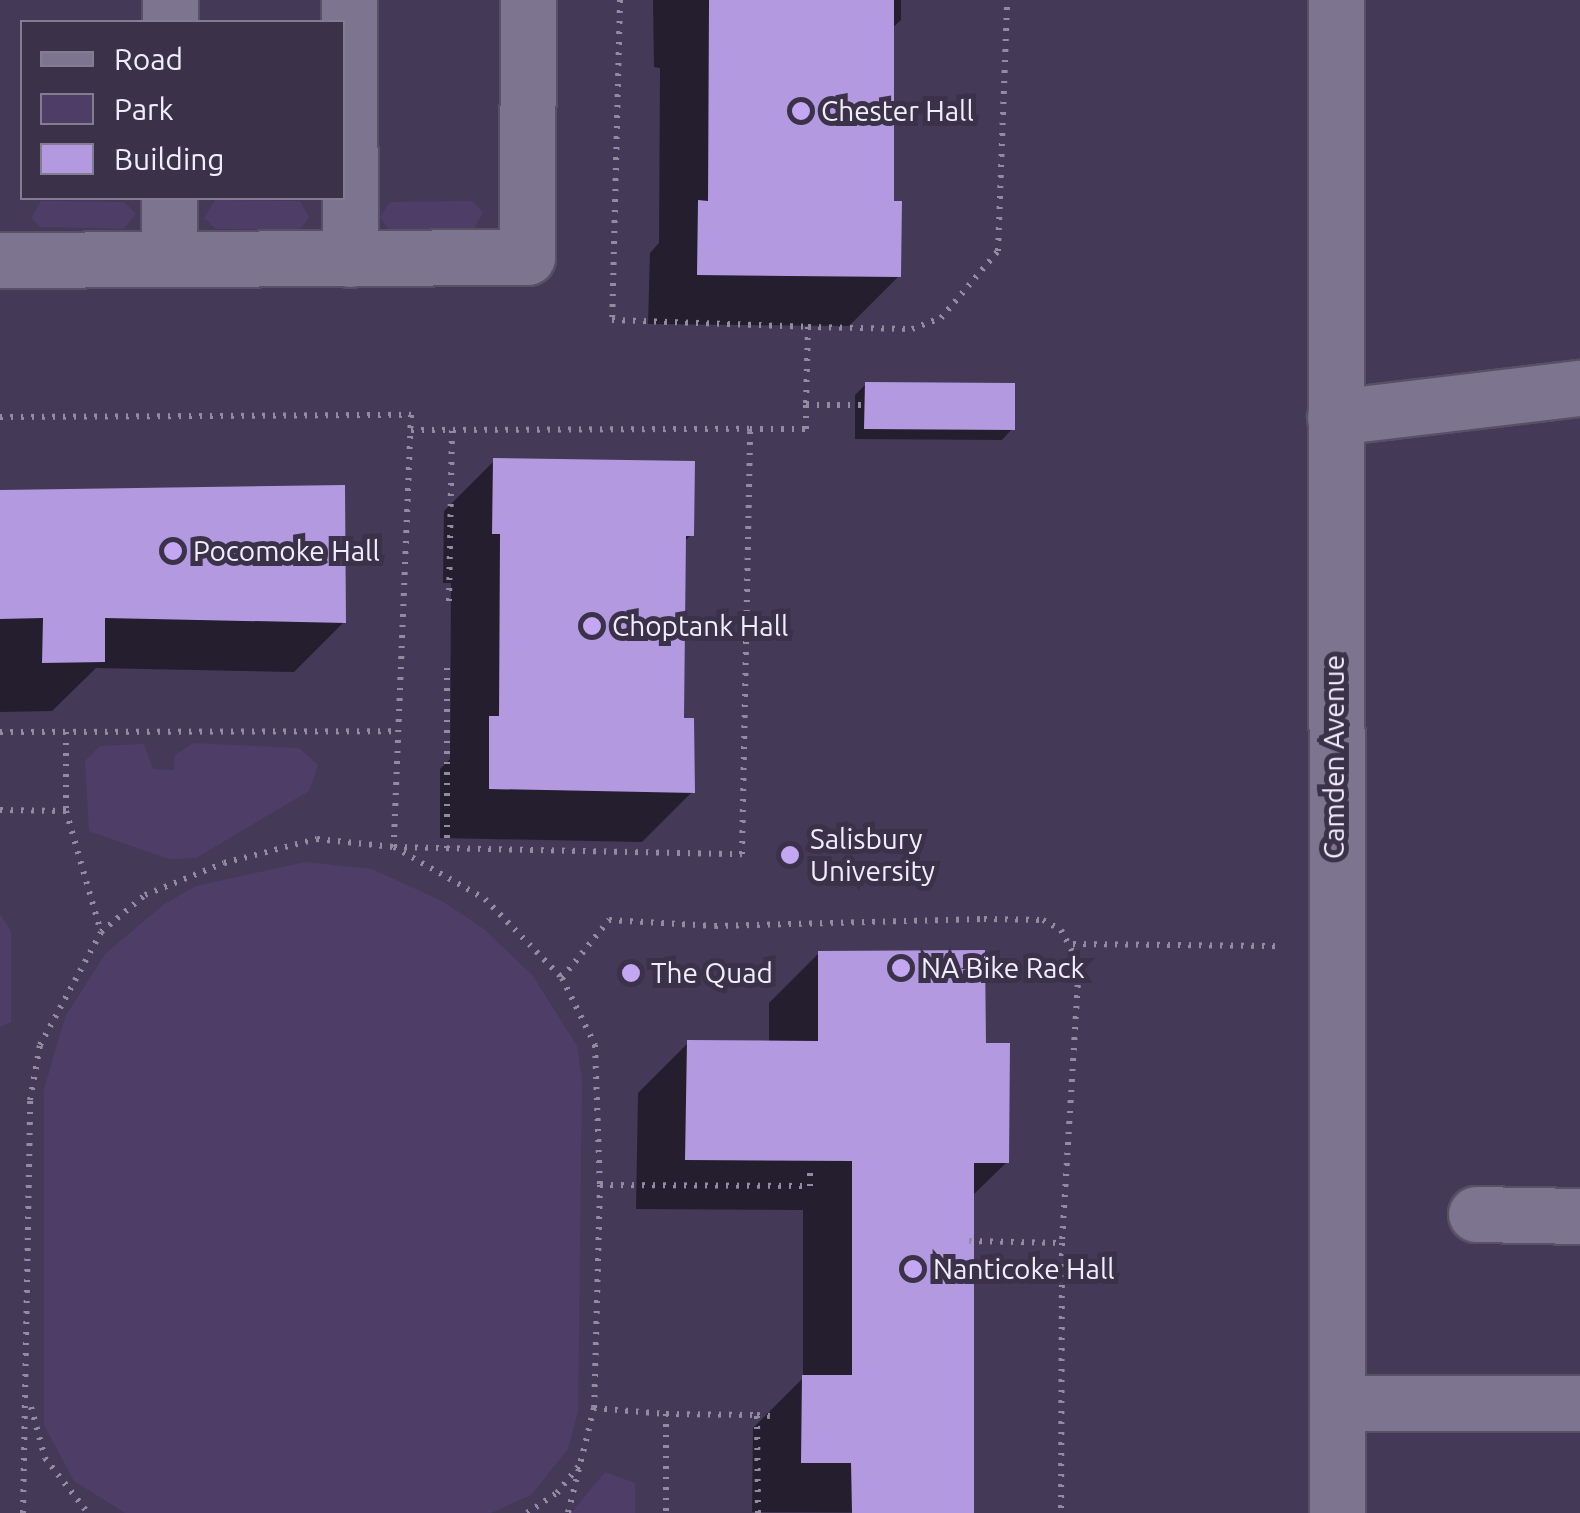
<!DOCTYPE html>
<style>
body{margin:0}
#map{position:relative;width:1580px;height:1513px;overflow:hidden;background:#3b324a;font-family:Ubuntu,sans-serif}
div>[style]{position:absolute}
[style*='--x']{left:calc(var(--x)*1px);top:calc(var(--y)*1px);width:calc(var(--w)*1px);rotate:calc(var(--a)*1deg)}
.built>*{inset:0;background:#443957}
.green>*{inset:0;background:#4e3e67}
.shadow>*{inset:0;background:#0007}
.building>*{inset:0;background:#b399e0}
.path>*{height:6px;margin-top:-3px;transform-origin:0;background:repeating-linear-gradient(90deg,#938ca0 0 2.5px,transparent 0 10.5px)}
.roads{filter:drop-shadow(2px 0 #585165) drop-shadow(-2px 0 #585165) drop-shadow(0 2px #585165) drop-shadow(0 -2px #585165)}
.minor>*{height:55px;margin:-27.5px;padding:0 27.5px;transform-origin:27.5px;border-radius:27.5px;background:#7d748f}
.dots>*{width:28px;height:28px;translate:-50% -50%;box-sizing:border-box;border:5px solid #3b324a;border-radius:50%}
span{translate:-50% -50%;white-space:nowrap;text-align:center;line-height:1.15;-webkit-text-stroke:10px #3b324a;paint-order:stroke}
.poi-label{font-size:28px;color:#f2edfd}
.left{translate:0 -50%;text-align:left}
.street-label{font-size:28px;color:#f2edfd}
.legend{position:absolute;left:20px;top:20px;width:325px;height:180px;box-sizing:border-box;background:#3b324a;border:2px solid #847d92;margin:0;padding:12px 18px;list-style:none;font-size:30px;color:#f2edfd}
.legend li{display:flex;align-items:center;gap:20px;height:50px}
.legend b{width:50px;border:2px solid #847d92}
</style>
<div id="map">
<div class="built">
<div style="clip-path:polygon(evenodd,0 0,1580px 0,1580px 1513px,0 1513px,0 0,22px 22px,342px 22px,342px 198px,22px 198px,22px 22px)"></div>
</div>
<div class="green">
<div style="clip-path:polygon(215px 200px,300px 201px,309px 217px,300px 230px,216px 229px,204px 218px)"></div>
<div style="clip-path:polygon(41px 201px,124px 202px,136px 214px,124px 229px,40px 227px,31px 218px)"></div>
<div style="clip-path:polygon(472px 201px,483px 212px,473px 231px,389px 230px,380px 217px,390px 202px)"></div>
<div style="clip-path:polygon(193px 743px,299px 748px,318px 765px,309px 791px,196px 858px,169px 859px,89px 831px,85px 761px,100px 746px,144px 744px,153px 769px,174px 770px,175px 755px)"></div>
<div style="clip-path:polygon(305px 862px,372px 869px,442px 901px,484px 929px,533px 976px,577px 1046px,582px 1080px,578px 1411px,568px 1449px,531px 1495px,491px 1513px,125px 1513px,74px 1481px,44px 1425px,44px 1089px,65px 1017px,105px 954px,163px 905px,196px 886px)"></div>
<div style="clip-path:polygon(0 914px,11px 931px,11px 1022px,0 1027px)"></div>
<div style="clip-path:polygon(605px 1472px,635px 1483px,635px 1513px,571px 1513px)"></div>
</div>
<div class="shadow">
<div style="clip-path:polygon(653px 0,901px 0,901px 20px,891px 29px,891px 203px,899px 276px,849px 326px,648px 324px,650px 253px,659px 243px,660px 68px,654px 67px)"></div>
<div style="clip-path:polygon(866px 384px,1012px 429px,1002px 440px,855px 439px,855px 395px)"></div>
<div style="clip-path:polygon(494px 461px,691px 535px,683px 543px,682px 720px,692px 792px,642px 842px,440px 838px,440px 769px,450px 759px,451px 583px,443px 583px,444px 511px)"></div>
<div style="clip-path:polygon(0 492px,344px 622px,294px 672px,96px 668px,52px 711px,0 712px)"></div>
<div style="clip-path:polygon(819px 953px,984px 1045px,1007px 1162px,972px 1196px,971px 1513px,752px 1512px,753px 1428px,803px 1378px,803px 1210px,636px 1209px,638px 1093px,688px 1043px,769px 1043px,769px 1003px)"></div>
</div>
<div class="building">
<div style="clip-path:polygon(709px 0,894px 0,894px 201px,902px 201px,901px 277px,697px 275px,698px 200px,708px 201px)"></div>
<div style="clip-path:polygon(865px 382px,1015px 383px,1015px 430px,864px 429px)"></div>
<div style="clip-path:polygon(493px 458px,695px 461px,694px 536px,686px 536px,684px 718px,694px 718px,695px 793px,489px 789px,489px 716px,499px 716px,500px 534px,492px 534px)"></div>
<div style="clip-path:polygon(345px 485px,346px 623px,105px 618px,105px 662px,42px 663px,43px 618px,0 619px,0 490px)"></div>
<div style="clip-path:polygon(985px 950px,986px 1043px,1010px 1043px,1009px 1163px,974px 1163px,974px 1513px,852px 1513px,851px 1463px,801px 1463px,802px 1375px,852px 1375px,852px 1161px,685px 1160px,687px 1040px,818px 1041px,818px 951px)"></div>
</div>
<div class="path">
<div style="--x:620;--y:0;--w:320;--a:91.4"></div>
<div style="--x:612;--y:320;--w:196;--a:2"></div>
<div style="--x:808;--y:327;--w:78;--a:91.5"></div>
<div style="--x:808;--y:327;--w:104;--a:1.1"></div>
<div style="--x:912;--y:329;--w:31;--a:-21"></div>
<div style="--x:941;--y:318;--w:88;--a:-49.6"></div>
<div style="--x:998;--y:251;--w:251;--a:-87.9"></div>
<div style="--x:0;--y:417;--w:411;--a:-0.3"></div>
<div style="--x:411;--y:415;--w:432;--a:92.3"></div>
<div style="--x:394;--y:847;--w:348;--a:1.2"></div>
<div style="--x:742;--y:854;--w:425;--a:-88.9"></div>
<div style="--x:750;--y:429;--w:56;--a:0"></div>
<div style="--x:806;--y:429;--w:24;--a:-90"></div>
<div style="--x:806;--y:405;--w:59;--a:0"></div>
<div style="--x:411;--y:430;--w:339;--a:-0.2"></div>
<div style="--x:449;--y:601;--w:171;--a:-89"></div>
<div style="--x:0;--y:732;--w:399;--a:-0.1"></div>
<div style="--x:66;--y:732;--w:79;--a:90"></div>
<div style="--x:66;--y:811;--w:126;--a:73.9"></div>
<div style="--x:0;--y:810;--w:66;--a:0.9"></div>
<div style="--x:447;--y:848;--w:180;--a:-90"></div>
<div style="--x:1073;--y:944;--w:204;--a:0.6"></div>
<div style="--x:562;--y:978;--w:75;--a:-51"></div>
<div style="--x:609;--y:920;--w:106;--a:3.2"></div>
<div style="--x:715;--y:926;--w:269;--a:-1.5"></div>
<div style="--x:984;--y:919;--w:59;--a:1"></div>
<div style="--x:1043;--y:920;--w:21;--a:29"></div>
<div style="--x:1061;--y:930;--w:38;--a:62"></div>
<div style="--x:1079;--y:964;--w:280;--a:93.5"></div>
<div style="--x:1062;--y:1243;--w:270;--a:90.2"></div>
<div style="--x:600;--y:1185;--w:210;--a:0.3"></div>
<div style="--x:810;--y:1186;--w:17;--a:-90"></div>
<div style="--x:969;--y:1241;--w:93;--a:1.2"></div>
<div style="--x:31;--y:1407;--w:53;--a:74.6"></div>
<div style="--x:45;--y:1458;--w:70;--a:52"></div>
<div style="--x:594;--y:1408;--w:72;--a:4.8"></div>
<div style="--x:666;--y:1414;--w:99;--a:90"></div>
<div style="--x:666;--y:1414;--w:91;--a:0.6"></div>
<div style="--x:23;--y:1513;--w:413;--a:-89"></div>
<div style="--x:30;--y:1100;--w:56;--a:-79.7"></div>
<div style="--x:40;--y:1045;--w:128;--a:-61.6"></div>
<div style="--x:101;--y:932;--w:57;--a:-40.1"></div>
<div style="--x:145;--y:895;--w:85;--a:-22.1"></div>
<div style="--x:224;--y:863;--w:96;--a:-14.5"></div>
<div style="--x:317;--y:839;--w:77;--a:5.9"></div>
<div style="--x:394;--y:847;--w:105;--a:29.7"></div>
<div style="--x:485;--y:899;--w:110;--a:45.7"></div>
<div style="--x:562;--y:978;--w:75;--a:63.8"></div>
<div style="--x:595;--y:1045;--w:140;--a:88"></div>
<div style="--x:600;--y:1185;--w:223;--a:91.5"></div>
<div style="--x:594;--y:1408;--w:108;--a:103.9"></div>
<div style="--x:527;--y:1513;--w:36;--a:-34"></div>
<div style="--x:557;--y:1493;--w:38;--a:-51"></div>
<div style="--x:758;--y:1513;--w:98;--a:-90.6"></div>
<div style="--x:757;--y:1415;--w:13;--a:4"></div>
</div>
<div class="roads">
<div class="minor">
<div style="--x:349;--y:0;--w:259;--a:89.8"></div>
<div style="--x:1336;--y:0;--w:1513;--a:89.96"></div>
<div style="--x:170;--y:22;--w:22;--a:-90"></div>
<div style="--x:169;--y:258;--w:60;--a:-90"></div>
<div style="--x:0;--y:260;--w:527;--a:-0.33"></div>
<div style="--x:527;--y:257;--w:257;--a:-89.8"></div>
<div style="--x:1335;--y:417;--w:247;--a:-6.8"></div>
<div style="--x:1476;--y:1214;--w:104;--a:1.1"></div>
<div style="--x:1337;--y:1403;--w:243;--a:0"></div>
</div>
</div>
<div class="dots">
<div style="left:801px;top:111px;background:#c3a7f2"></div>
<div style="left:173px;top:551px;background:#c3a7f2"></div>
<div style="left:592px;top:626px;background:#c3a7f2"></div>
<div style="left:790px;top:855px;background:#c3a7f2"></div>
<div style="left:901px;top:968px;background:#c3a7f2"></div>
<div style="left:631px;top:973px;background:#c3a7f2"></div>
<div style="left:913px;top:1269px;background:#c3a7f2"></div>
</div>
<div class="poi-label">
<span class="left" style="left:821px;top:111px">Chester Hall</span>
<span class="left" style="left:193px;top:551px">Pocomoke Hall</span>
<span class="left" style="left:612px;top:626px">Choptank Hall</span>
<span class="left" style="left:810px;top:855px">Salisbury<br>University</span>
<span class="left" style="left:921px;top:968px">NA Bike Rack</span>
<span class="left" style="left:651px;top:973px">The Quad</span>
<span class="left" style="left:933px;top:1269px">Nanticoke Hall</span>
</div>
<div class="street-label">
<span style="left:1334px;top:757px;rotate:-90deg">Camden Avenue</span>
</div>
<ul class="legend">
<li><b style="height:12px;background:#7d748f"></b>Road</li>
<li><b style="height:28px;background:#4e3e67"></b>Park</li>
<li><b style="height:28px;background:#b399e0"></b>Building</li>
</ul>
</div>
